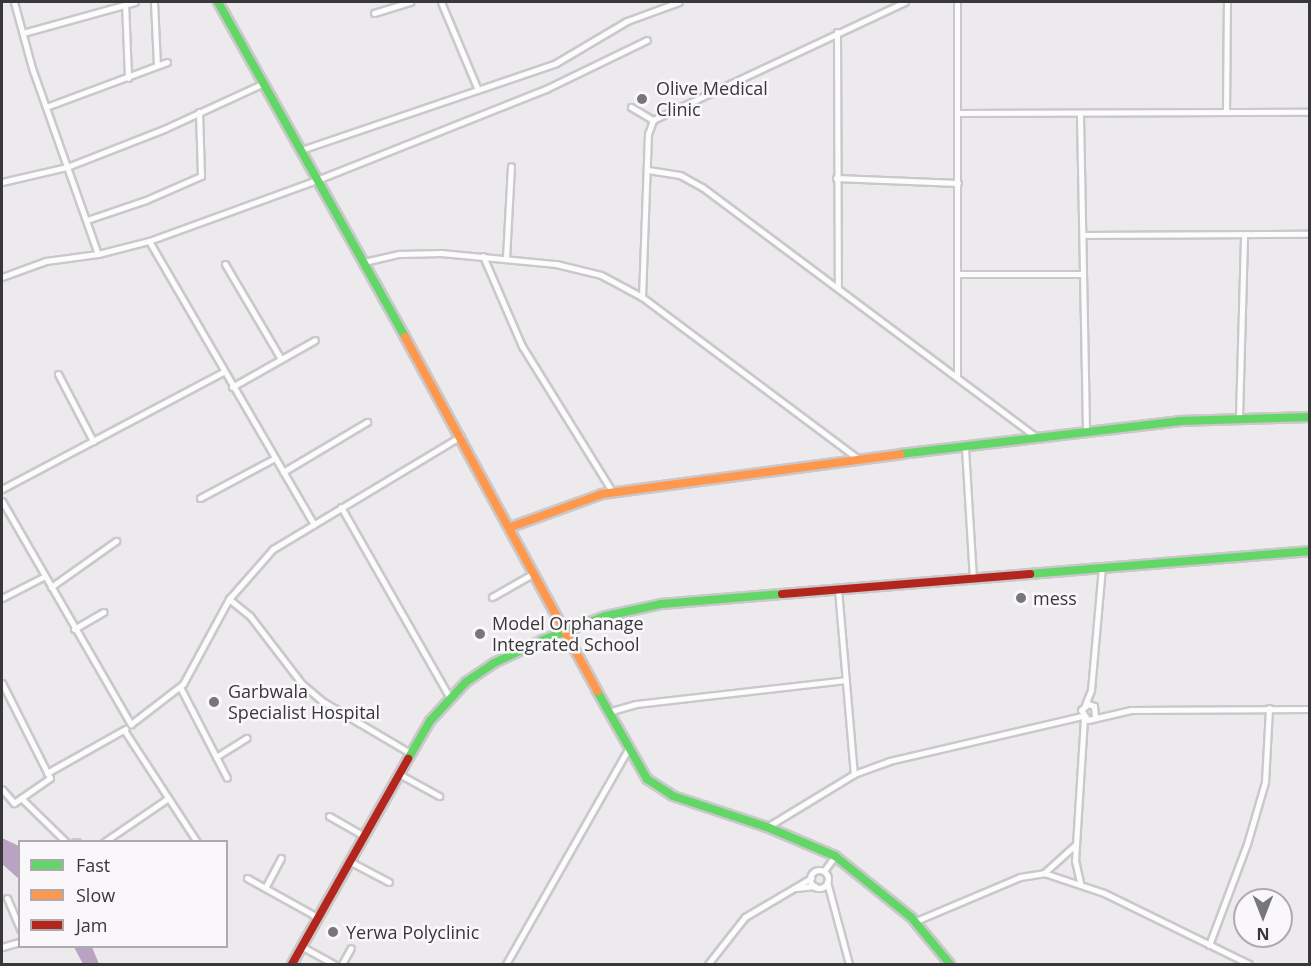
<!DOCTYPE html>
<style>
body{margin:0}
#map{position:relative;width:1311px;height:966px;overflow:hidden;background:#eceaed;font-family:"Open Sans",sans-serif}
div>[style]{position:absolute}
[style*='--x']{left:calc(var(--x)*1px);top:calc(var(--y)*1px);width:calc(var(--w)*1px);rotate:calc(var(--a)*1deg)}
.water>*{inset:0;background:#baa2c2}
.roads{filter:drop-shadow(2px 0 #cac8cb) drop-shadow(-2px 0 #cac8cb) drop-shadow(0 2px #cac8cb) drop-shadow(0 -2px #cac8cb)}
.street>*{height:5px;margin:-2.5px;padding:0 2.5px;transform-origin:2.5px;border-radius:2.5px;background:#fcfcfc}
.street>.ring{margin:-2.5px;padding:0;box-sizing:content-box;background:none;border:5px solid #fcfcfc;border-radius:50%}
.fast>*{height:8px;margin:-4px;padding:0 4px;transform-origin:4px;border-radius:4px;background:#63d668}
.slow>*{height:8px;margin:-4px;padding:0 4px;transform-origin:4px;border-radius:4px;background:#ff974d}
.jam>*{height:8px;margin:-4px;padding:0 4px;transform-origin:4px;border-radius:4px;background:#b3261e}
.dots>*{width:16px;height:16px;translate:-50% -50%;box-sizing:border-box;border:3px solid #faf7fb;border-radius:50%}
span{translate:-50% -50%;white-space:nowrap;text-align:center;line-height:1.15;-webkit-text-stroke:5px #faf7fb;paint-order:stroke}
.poi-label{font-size:18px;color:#383739}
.left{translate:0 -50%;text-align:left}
.frame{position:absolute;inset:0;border:3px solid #383739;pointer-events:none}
.legend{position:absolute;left:18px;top:840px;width:210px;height:108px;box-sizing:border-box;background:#faf7fb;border:2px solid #acaaad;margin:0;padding:8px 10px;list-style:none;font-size:18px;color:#383739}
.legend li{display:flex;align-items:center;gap:12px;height:30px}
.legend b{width:30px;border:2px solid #acaaad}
.north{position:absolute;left:1233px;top:888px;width:60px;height:60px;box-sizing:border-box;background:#faf7fb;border:2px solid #acaaad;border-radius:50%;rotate:180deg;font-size:16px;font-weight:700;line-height:24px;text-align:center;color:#383739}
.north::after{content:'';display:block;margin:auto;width:21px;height:27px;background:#777678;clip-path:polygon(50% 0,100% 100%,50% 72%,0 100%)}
</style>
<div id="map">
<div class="water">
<div style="clip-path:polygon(2px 838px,19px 846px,19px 879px,2px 864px)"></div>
<div style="clip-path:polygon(74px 947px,92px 947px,99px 964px,83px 964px)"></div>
</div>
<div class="roads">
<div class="street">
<div style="--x:14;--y:2;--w:68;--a:74.7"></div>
<div style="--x:32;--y:68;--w:197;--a:70.5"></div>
<div style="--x:125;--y:2;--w:76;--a:87.7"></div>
<div style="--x:154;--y:2;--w:63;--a:87.3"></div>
<div style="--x:441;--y:2;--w:95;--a:67.2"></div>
<div style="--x:957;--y:2;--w:375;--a:90"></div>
<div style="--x:374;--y:13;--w:38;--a:-17"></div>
<div style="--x:837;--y:32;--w:256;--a:89.8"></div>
<div style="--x:23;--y:33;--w:116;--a:-15.5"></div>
<div style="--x:46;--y:107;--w:129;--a:-20.4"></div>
<div style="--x:631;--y:107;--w:26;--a:31"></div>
<div style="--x:1226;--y:112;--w:110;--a:-89.5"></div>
<div style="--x:958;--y:113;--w:352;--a:-0.2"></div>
<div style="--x:1080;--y:115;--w:318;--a:88.9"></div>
<div style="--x:301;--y:150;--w:269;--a:-18.8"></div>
<div style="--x:556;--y:63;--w:82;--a:-30.6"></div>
<div style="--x:627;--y:21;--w:55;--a:-20.1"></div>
<div style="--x:648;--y:170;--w:32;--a:9"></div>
<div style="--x:680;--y:175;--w:25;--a:29"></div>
<div style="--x:702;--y:187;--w:419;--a:36.8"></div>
<div style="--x:836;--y:178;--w:122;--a:2.3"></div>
<div style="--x:2;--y:182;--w:67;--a:-13"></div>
<div style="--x:67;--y:167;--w:104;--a:-21.4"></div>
<div style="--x:164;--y:129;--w:110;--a:-24.7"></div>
<div style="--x:87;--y:220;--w:62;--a:-18.7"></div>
<div style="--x:146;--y:200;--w:60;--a:-23.6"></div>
<div style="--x:201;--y:176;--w:64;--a:-91.8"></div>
<div style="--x:1083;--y:235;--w:227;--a:-0.3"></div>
<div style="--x:149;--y:241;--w:328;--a:59.8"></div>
<div style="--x:483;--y:256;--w:98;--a:66.6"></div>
<div style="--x:522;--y:346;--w:171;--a:58.2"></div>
<div style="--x:506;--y:258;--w:92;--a:-86.9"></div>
<div style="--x:364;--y:262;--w:37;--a:-13"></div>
<div style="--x:400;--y:254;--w:41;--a:-1.4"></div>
<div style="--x:441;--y:253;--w:116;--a:5.5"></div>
<div style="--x:556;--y:264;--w:46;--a:13.7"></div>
<div style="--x:601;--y:275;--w:47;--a:28.2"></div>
<div style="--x:642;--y:297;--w:272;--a:36.8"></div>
<div style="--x:225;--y:264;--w:110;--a:59.5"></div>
<div style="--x:959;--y:274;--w:123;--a:0"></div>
<div style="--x:2;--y:277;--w:47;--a:-20"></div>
<div style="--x:46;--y:261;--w:52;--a:-7.7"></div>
<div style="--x:98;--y:254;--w:53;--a:-14.3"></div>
<div style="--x:149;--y:241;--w:179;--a:-20"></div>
<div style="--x:317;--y:180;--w:246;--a:-21.7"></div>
<div style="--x:546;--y:89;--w:112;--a:-25.9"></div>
<div style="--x:642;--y:297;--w:163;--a:-87.9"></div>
<div style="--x:648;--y:134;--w:15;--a:-70"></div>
<div style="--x:653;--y:120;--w:278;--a:-25.1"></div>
<div style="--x:58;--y:374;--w:76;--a:62.4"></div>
<div style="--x:232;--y:387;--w:95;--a:-29.5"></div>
<div style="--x:1239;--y:417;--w:182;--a:-88.4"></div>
<div style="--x:965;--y:448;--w:130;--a:86.5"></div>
<div style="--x:283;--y:472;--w:98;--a:-30.8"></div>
<div style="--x:2;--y:489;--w:250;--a:-27.9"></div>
<div style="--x:200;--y:498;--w:83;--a:-28.1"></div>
<div style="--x:2;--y:501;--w:258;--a:60"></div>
<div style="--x:131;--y:724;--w:66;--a:-37.6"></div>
<div style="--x:183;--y:684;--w:97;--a:-61.6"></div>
<div style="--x:229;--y:599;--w:67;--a:-48.7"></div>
<div style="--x:273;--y:549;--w:219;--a:-31"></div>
<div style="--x:341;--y:507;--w:218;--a:60.3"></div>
<div style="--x:51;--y:587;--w:80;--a:-35.3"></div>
<div style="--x:838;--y:589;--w:186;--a:85.1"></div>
<div style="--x:492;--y:597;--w:48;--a:-29.7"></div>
<div style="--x:2;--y:598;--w:48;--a:-27.1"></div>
<div style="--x:229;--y:599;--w:27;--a:39"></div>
<div style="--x:250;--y:616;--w:86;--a:52.6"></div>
<div style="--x:302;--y:684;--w:26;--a:40"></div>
<div style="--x:322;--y:701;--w:102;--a:30.6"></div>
<div style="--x:74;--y:629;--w:34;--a:-30"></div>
<div style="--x:2;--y:683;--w:106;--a:63.2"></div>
<div style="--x:50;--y:778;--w:44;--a:145.2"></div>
<div style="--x:14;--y:803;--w:18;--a:-131"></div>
<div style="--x:180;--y:687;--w:102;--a:62.7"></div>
<div style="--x:1085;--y:705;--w:16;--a:-68"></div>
<div style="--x:1091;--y:690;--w:123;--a:-84.9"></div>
<div style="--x:608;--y:712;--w:29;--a:-16"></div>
<div style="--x:636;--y:704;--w:211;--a:-6.5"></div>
<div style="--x:1095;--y:716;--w:10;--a:-96"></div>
<div style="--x:1094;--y:706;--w:6;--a:-162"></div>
<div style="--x:1088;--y:704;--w:9;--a:139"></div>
<div style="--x:1081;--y:710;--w:12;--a:55"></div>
<div style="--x:1088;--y:720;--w:44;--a:-13.1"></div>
<div style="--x:1131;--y:710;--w:179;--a:-0.3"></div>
<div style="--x:124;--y:730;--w:134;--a:56.9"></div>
<div style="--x:216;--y:757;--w:36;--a:-32"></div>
<div style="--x:47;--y:773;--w:90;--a:-29.4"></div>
<div style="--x:399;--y:774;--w:46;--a:28.8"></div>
<div style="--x:21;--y:798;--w:63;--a:44.4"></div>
<div style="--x:329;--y:816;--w:40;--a:29.7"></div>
<div style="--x:767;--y:827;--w:102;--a:-31.3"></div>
<div style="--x:854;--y:774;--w:37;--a:-20"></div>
<div style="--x:889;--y:761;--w:198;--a:-13.1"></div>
<div style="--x:75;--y:842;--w:2;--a:0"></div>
<div style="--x:104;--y:842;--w:76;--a:-34.3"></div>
<div style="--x:349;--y:861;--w:45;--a:27.7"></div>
<div class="ring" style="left:810px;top:870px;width:13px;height:13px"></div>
<div style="--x:824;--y:871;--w:19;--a:-54"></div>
<div style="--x:1044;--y:873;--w:42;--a:-42.1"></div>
<div style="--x:247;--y:878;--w:80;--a:29.1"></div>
<div style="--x:827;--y:882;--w:85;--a:75"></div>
<div style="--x:1080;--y:882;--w:22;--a:-103"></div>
<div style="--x:1075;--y:861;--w:143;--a:-86.4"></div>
<div style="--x:265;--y:888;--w:34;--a:-62"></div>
<div style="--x:796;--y:888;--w:19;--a:-6"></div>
<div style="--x:7;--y:898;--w:34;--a:67"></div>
<div style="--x:916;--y:921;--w:113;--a:-22.9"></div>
<div style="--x:1020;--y:877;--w:24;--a:-9"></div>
<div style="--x:1044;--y:873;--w:63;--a:18.4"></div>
<div style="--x:1104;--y:893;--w:161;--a:26.1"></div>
<div style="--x:1209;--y:945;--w:108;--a:-69.4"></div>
<div style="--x:1247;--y:844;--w:65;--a:-73.8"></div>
<div style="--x:1265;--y:782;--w:74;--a:-86.9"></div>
<div style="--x:301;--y:946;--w:37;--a:29"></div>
<div style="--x:2;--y:947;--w:19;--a:-16"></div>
<div style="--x:342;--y:964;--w:18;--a:-61"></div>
<div style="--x:506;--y:964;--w:247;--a:-60.4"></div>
<div style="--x:708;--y:964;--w:60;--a:-51.8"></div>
<div style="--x:745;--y:917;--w:77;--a:-30.6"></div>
</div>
<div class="fast">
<div style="--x:218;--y:2;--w:384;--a:60.8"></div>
<div style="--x:900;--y:454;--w:281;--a:-6.7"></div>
<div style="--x:1179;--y:421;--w:131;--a:-1.7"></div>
<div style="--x:1030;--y:574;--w:281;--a:-4.7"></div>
<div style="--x:597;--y:691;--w:101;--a:60.4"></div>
<div style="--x:647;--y:779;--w:31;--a:33"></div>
<div style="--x:673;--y:796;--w:99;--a:18.3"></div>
<div style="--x:767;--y:827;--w:74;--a:23.1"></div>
<div style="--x:835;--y:856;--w:97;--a:38.8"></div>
<div style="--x:911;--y:917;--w:61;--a:50.3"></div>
<div style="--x:408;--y:759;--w:44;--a:-59.9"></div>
<div style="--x:430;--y:721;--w:53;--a:-47.3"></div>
<div style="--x:466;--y:682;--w:34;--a:-34"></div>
<div style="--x:494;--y:663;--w:54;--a:-25.1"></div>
<div style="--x:543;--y:640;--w:67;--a:-20.9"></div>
<div style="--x:606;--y:616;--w:56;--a:-12.3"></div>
<div style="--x:661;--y:604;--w:121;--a:-4.7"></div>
</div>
<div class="slow">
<div style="--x:405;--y:337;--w:403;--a:61.5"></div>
<div style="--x:511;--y:527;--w:97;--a:-19.9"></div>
<div style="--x:602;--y:494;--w:301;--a:-7.6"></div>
</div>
<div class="jam">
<div style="--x:782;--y:594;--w:249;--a:-4.6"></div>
<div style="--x:292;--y:964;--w:236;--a:-60.5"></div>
</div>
</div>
<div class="dots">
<div style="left:642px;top:99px;background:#777678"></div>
<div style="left:1021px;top:598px;background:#777678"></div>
<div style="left:480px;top:634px;background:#777678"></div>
<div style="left:214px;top:702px;background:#777678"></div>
<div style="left:333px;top:932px;background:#777678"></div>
</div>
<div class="poi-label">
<span class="left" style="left:656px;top:99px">Olive Medical<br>Clinic</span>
<span class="left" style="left:1033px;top:598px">mess</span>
<span class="left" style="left:492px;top:634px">Model Orphanage<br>Integrated School</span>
<span class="left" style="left:228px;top:702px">Garbwala<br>Specialist Hospital</span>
<span class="left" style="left:346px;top:932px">Yerwa Polyclinic</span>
</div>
<div class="frame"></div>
<ul class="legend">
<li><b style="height:8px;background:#63d668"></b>Fast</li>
<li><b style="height:8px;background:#ff974d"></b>Slow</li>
<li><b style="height:8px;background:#b3261e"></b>Jam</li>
</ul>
<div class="north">N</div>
</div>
